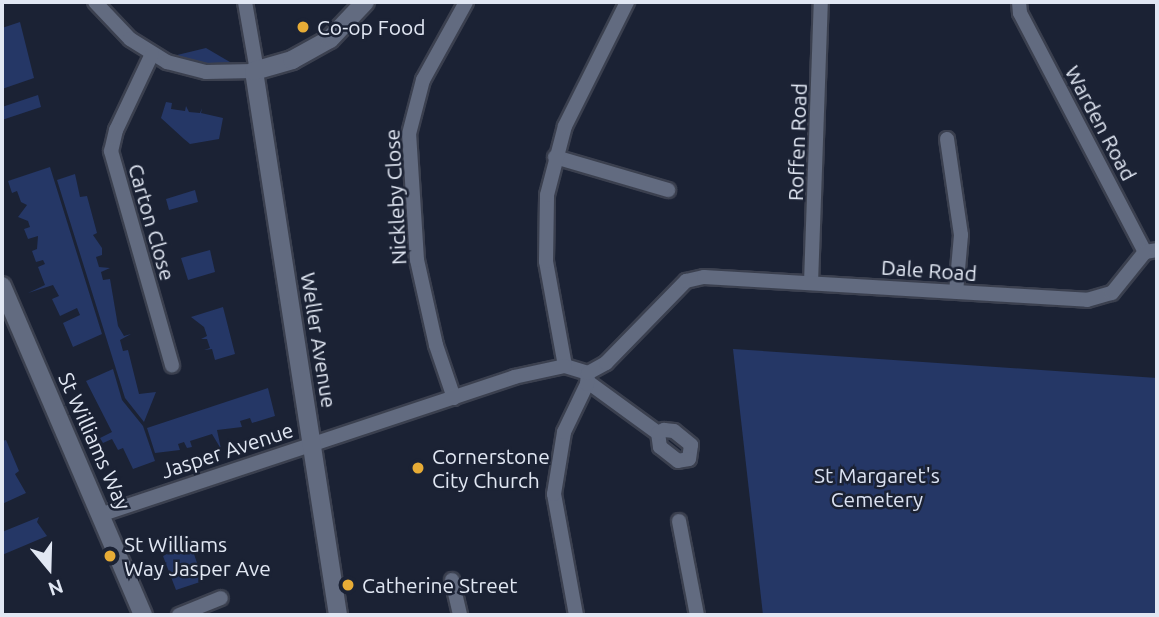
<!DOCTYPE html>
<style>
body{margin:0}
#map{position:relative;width:1159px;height:617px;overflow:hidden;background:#1b2234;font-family:Ubuntu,sans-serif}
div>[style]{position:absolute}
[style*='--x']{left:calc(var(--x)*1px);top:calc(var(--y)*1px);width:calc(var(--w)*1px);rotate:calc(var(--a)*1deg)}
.green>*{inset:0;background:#253766}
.roads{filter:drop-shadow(2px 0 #3b404f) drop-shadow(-2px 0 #3b404f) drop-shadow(0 2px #3b404f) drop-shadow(0 -2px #3b404f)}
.minor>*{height:14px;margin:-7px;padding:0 7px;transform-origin:7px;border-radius:7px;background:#626b80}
.tertiary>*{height:18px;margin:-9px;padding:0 9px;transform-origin:9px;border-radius:9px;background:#626b80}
.dots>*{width:19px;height:19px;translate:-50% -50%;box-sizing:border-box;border:4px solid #1b2234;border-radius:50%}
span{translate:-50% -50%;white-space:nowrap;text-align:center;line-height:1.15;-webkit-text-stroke:5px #1b2234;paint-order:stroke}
.poi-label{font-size:21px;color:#e1e7f3}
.left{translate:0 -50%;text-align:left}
.street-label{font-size:21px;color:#e1e7f3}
.park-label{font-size:21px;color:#dbe2f2}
.frame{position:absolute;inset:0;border:4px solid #e1e7f3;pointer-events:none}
.north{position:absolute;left:14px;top:533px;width:70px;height:70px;-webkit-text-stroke:5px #1b2234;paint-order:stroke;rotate:161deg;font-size:19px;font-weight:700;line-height:28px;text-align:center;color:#e1e7f3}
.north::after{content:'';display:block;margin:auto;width:24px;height:32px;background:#e1e7f3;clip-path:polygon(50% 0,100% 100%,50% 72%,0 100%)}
</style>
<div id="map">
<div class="green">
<div style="clip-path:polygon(20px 22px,34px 78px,2px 89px,2px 28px)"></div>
<div style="clip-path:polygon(206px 48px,235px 65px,203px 64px,173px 56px)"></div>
<div style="clip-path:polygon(38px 95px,41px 107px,2px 120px,2px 107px)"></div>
<div style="clip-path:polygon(166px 102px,172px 103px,171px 109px,185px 111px,186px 106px,189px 112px,200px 113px,202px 108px,201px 113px,223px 118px,219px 139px,190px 144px,184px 139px,161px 118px)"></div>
<div style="clip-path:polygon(50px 167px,102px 334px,73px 347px,63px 323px,80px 315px,77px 308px,60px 316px,52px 299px,59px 296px,53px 285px,28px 293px,45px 285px,38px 267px,45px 264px,43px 260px,36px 262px,32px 251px,37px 249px,38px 236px,28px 239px,24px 229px,30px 227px,28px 221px,18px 217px,27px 205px,21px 202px,17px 191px,12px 193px,8px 181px)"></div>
<div style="clip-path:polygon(75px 174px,80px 197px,87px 196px,97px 233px,93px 235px,102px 248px,102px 255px,96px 257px,99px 267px,110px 268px,101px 272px,103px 280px,110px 279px,118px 326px,124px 336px,131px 334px,120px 340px,123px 351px,128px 350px,139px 394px,156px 392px,144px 422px,125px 398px,57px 180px)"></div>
<div style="clip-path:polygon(195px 190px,198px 202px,169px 210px,166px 199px)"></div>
<div style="clip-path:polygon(210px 250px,215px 272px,188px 280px,181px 258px)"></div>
<div style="clip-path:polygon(223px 307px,235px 354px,215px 360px,212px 349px,204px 350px,210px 348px,207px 339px,201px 339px,207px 336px,204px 327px,191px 317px)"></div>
<div style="clip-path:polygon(733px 349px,1157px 378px,1157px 615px,763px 615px)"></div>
<div style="clip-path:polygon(113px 369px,122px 400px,143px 426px,155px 461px,133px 469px,123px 448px,118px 450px,112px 439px,103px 443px,100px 438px,112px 432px,86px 381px)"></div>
<div style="clip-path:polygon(268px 388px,275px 416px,252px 423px,250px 418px,240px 421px,242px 427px,217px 430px,221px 449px,212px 434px,190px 441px,192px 447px,187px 448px,184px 442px,178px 444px,180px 450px,155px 453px,147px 428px)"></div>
<div style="clip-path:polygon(6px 440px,19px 471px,15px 474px,26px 493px,2px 504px,2px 441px)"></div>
<div style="clip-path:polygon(39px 517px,37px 522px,47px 536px,2px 555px,2px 532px)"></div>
<div style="clip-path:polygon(190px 542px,203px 581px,176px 590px,163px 556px)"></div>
</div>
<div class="roads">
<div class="minor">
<div style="--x:95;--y:2;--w:51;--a:46.6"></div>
<div style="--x:130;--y:39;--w:44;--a:31.9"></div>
<div style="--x:167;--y:62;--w:40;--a:14.4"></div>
<div style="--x:206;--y:72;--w:48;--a:-1.2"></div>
<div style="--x:245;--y:2;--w:70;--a:80.1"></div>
<div style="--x:1019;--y:2;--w:11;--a:85"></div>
<div style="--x:1020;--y:13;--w:270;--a:62.4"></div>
<div style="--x:1145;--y:252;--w:12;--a:-9"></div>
<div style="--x:152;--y:54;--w:84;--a:115.3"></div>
<div style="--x:116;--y:130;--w:22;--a:103"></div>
<div style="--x:111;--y:151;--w:223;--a:74.1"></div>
<div style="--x:947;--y:139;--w:97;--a:81.7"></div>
<div style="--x:961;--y:235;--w:57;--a:95"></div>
<div style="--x:555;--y:157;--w:118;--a:16.3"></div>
<div style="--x:811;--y:283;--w:281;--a:-88"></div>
<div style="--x:588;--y:373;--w:24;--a:-163"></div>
<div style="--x:565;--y:366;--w:107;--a:-100.3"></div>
<div style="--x:546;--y:261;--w:66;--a:-89.1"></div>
<div style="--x:547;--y:195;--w:71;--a:-75.4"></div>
<div style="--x:565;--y:126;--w:139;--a:-63.4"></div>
<div style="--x:588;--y:382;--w:87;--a:36.1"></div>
<div style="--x:454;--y:398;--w:56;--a:-108.8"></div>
<div style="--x:436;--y:345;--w:87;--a:-102.6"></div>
<div style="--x:417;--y:260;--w:126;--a:-93.6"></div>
<div style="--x:409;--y:134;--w:56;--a:-75.5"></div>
<div style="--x:423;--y:80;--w:89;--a:-61.1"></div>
<div style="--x:664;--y:430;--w:10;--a:6"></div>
<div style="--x:674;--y:431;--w:22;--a:39"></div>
<div style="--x:691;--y:445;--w:14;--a:98"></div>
<div style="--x:689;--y:459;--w:11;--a:170"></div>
<div style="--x:678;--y:461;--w:23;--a:-142"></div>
<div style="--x:660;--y:447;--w:14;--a:-98"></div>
<div style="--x:658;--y:433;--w:7;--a:-27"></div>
<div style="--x:103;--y:514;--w:433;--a:-18.4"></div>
<div style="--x:514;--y:377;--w:52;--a:-12.2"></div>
<div style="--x:679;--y:521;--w:96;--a:79.2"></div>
<div style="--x:452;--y:580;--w:36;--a:77"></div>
<div style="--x:179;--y:615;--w:45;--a:-22"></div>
<div style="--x:576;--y:615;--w:123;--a:-100.3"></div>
<div style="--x:554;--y:494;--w:63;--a:-80.8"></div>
<div style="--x:564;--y:432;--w:53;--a:-64.4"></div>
<div style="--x:587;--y:384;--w:11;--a:-85"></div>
<div style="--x:588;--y:373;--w:21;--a:-29"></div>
<div style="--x:606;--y:363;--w:115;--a:-45.7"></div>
<div style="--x:686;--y:281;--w:18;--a:-13"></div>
<div style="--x:704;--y:277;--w:384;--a:3.4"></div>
<div style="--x:1087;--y:300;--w:26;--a:-16"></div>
<div style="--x:1112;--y:293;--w:53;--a:-51.2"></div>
</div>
<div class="tertiary">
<div style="--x:2;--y:286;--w:358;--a:66.8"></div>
<div style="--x:338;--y:615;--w:550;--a:-98.78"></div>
<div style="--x:254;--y:71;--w:40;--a:-16"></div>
<div style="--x:292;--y:60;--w:43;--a:-28.9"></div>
<div style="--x:330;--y:39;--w:51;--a:-46.6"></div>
</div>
</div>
<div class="dots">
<div style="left:303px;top:27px;background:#e7ac36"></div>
<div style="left:418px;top:468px;background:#e7ac36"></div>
<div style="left:110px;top:556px;background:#e7ac36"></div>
<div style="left:348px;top:585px;background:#e7ac36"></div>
</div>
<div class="poi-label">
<span class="left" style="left:317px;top:27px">Co-op Food</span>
<span class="left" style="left:432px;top:468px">Cornerstone<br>City Church</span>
<span class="left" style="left:124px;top:556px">St Williams<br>Way Jasper Ave</span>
<span class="left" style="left:362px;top:585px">Catherine Street</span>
</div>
<div class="street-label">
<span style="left:1101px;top:123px;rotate:62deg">Warden Road</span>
<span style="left:797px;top:142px;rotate:-88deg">Roffen Road</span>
<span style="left:395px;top:197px;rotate:-93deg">Nickleby Close</span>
<span style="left:152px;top:222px;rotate:74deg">Carton Close</span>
<span style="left:929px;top:270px;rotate:4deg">Dale Road</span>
<span style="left:319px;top:340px;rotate:81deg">Weller Avenue</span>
<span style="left:95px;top:441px;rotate:66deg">St Williams Way</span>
<span style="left:227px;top:450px;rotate:-18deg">Jasper Avenue</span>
</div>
<div class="park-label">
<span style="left:877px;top:487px">St Margaret's<br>Cemetery</span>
</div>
<div class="frame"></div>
<div class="north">N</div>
</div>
